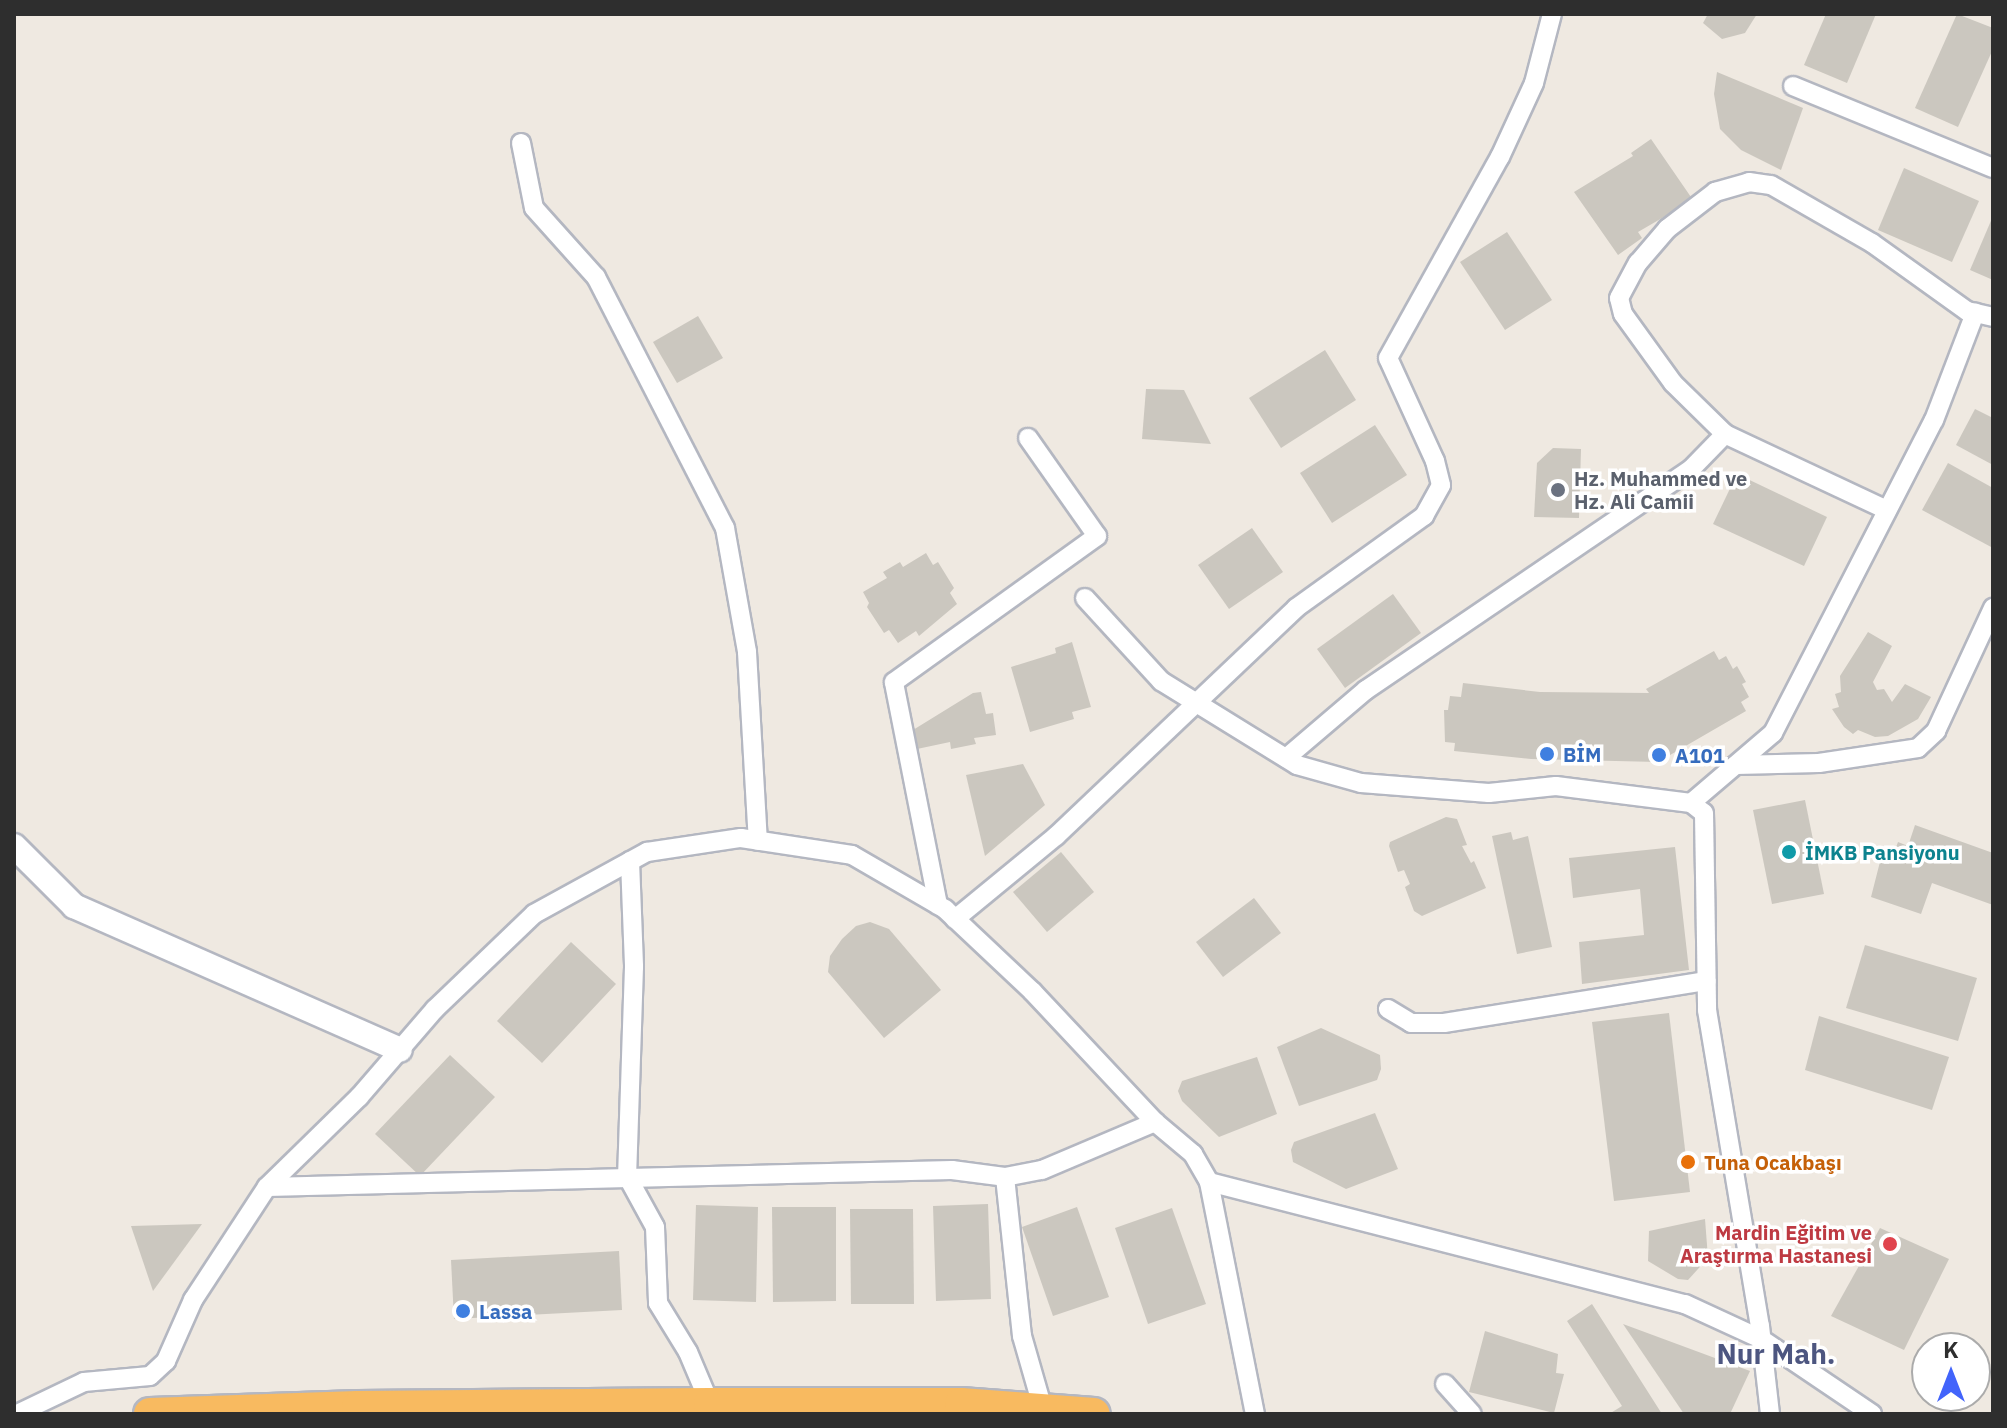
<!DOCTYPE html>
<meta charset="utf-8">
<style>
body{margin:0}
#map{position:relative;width:2007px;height:1428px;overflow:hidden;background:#efe9e1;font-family:"IBM Plex Sans",sans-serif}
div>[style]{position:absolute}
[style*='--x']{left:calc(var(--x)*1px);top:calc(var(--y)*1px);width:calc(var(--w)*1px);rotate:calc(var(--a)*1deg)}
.building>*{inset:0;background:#cbc7bf}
.roads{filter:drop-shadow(2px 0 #b4b7c1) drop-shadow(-2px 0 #b4b7c1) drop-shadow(0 2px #b4b7c1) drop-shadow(0 -2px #b4b7c1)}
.minor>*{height:18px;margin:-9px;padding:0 9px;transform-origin:9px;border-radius:9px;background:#fff}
.tertiary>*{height:24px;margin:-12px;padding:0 12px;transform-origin:12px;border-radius:12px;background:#fff}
.trunk>*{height:32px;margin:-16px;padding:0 16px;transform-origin:16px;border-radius:16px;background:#f8ba60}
.dots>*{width:22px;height:22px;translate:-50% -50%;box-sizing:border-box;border:4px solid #fff;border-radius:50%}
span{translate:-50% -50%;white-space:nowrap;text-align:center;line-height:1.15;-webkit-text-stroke:7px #fff;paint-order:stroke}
.worship-label{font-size:20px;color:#5b616d;font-weight:700}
.left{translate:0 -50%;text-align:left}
.shop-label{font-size:20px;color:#366cbe;font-weight:700}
.culture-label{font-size:20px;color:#0d838f;font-weight:700}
.food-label{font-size:20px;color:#c56008;font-weight:700}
.health-label{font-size:20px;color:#be3a42;font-weight:700}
.right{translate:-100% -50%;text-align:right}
.district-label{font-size:28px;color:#4d5680;font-weight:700}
.frame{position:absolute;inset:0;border:16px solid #2e2e2e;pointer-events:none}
.north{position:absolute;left:1911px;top:1332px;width:80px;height:80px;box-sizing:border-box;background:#fff;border:2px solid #ababab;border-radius:50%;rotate:0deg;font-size:22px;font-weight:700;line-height:32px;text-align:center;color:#2e2e2e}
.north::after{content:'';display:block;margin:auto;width:28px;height:36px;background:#4264fb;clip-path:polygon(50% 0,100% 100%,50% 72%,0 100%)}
</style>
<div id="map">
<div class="building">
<div style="clip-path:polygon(1708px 14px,1757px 14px,1745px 33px,1722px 39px,1703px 23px)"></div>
<div style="clip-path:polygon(1826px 14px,1876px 14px,1847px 83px,1804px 65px)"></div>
<div style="clip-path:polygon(1957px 14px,1993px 28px,1993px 49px,1958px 127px,1915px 108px)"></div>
<div style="clip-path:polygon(1717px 72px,1803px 108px,1781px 170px,1741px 150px,1720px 129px,1714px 94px)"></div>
<div style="clip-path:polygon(1651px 139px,1693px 200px,1638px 232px,1642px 238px,1618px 255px,1574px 192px,1633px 156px,1631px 153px)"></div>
<div style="clip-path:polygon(1904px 168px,1979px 201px,1952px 262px,1878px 230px)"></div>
<div style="clip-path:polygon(1993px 216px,1993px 280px,1970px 270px)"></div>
<div style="clip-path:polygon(1507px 232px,1552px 300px,1505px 330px,1460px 262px)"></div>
<div style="clip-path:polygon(698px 316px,723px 358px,677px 383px,653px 342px)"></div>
<div style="clip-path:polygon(1325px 350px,1356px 400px,1281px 448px,1249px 398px)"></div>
<div style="clip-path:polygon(1146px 389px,1184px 390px,1211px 444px,1142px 439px)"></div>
<div style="clip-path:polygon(1975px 409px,1993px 418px,1993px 465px,1956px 445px)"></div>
<div style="clip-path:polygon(1375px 425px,1407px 475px,1332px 523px,1300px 473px)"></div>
<div style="clip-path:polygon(1553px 448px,1581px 449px,1579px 518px,1534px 517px,1537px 463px)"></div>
<div style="clip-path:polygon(1948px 463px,1993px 488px,1993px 548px,1922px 510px)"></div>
<div style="clip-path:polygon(1737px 474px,1827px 517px,1804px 566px,1713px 524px)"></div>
<div style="clip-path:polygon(1252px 528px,1283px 572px,1229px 609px,1198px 565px)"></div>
<div style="clip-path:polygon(926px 553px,933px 565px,938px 562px,954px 588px,950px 593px,957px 604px,919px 636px,916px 631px,898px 643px,889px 630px,884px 633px,867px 607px,869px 603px,863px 592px,887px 578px,883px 572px,900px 562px,903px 567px)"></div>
<div style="clip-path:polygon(1393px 594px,1421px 633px,1345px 688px,1317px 649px)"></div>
<div style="clip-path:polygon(1868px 632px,1892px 646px,1873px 682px,1877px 690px,1884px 689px,1892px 702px,1905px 684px,1931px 697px,1918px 719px,1888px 736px,1875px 737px,1858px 730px,1853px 734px,1844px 727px,1832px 709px,1839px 707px,1835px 694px,1841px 692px,1840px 676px)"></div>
<div style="clip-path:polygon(1072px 642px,1091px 707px,1072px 712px,1074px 719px,1030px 732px,1011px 667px,1056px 653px,1055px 648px)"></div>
<div style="clip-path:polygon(1714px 651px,1719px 660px,1726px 656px,1733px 669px,1737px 666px,1746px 682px,1742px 684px,1749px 697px,1741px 702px,1746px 711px,1658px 762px,1531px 759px,1454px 751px,1455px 743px,1445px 742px,1444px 710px,1448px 710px,1450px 696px,1461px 697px,1463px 683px,1540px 692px,1649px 693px,1646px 689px)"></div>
<div style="clip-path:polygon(981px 692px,986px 714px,993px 713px,996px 735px,974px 738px,976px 744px,951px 749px,950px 742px,917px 749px,913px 730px,973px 693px)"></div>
<div style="clip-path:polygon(1023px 764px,1045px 805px,985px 856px,966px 775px)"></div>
<div style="clip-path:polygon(1805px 800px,1824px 894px,1772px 904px,1753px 810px)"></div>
<div style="clip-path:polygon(1446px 817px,1457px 819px,1467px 845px,1462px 846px,1471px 863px,1474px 861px,1486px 888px,1422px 916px,1414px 911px,1405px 887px,1410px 884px,1404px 870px,1398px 872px,1389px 846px,1390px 842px)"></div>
<div style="clip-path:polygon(1915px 825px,1993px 853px,1993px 905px,1932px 883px,1921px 914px,1871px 897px,1882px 854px,1892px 858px,1898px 842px,1908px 846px)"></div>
<div style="clip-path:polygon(1511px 832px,1513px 840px,1528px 836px,1552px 947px,1517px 954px,1492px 836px)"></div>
<div style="clip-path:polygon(1675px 847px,1689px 970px,1582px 984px,1579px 942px,1644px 935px,1640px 889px,1573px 898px,1569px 858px)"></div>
<div style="clip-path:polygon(1061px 852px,1094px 892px,1047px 932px,1013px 892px)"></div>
<div style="clip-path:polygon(1254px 898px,1281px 933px,1223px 977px,1196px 942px)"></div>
<div style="clip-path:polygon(870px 922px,889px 929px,941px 990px,884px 1038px,828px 972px,830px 956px,842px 939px,856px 926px)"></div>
<div style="clip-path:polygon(571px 942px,616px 984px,542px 1063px,497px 1021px)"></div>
<div style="clip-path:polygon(1865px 945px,1977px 978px,1958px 1041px,1846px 1008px)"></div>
<div style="clip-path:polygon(1669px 1013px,1690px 1192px,1614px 1201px,1592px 1022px)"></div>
<div style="clip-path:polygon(1819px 1016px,1949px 1057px,1932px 1110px,1805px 1070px)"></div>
<div style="clip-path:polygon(1321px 1028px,1380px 1055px,1381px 1069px,1377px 1080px,1299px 1106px,1277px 1047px)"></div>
<div style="clip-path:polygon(450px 1055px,495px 1097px,420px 1176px,375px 1134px)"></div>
<div style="clip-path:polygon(1257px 1057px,1277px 1114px,1219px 1137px,1182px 1101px,1178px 1091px,1182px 1081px)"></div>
<div style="clip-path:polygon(1375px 1113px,1398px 1169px,1346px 1189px,1293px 1162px,1291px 1150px,1294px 1142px)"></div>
<div style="clip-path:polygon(988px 1204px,991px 1299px,936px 1301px,933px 1206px)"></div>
<div style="clip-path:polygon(696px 1205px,758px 1207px,756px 1302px,693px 1300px)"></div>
<div style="clip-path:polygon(772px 1207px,836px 1207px,836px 1301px,773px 1302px)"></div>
<div style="clip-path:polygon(1077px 1207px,1109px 1297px,1053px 1316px,1022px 1227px)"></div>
<div style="clip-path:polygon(1172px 1208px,1206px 1304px,1148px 1324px,1115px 1228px)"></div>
<div style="clip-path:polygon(850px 1209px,913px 1209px,914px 1304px,851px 1304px)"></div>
<div style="clip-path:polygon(1705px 1219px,1708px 1258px,1688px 1280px,1678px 1279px,1648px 1261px,1649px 1231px)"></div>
<div style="clip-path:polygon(202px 1224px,153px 1291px,131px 1226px)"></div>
<div style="clip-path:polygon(1880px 1228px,1949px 1259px,1904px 1350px,1831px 1316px)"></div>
<div style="clip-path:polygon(619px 1251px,622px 1310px,454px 1319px,451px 1260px)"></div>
<div style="clip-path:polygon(1592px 1304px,1662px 1414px,1609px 1414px,1622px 1406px,1567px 1321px)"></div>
<div style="clip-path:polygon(1623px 1324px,1750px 1371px,1730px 1414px,1684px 1414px)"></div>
<div style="clip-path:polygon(1485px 1331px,1558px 1354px,1556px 1373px,1564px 1374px,1554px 1413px,1469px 1392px)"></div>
</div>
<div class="roads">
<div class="minor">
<div style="--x:1793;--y:86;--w:216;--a:22.3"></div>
<div style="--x:521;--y:143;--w:66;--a:78.7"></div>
<div style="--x:534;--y:208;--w:93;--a:48.1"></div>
<div style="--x:596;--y:277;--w:282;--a:62.8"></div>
<div style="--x:725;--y:528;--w:126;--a:79.9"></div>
<div style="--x:747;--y:652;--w:189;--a:86.7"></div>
<div style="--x:1887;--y:510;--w:179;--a:-154.9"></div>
<div style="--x:1725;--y:434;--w:73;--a:-135.6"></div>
<div style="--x:1673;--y:383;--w:85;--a:-125.9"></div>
<div style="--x:1623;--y:314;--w:16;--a:-104"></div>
<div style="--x:1619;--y:298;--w:40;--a:-62"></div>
<div style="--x:1638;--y:263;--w:45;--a:-49.5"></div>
<div style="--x:1667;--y:229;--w:61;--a:-37.6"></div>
<div style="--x:1715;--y:192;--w:35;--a:-16"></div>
<div style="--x:1749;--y:182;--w:22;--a:8"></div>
<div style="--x:1771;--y:185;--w:116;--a:29.9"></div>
<div style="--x:1872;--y:243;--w:117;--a:35.6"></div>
<div style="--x:1967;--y:311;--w:27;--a:13"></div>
<div style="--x:1085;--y:598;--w:113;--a:47.5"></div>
<div style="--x:1161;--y:681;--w:160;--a:31.7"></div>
<div style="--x:1297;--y:765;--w:66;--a:15.7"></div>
<div style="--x:1361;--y:783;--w:128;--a:4.5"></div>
<div style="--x:1489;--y:793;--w:67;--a:-6"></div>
<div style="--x:1556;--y:786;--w:136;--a:7.2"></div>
<div style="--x:1691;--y:803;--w:16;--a:38"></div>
<div style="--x:1704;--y:813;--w:197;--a:89.1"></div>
<div style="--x:1707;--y:1010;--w:320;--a:80.5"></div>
<div style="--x:1760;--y:1326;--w:89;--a:83.5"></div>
<div style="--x:1286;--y:758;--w:105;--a:-40.4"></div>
<div style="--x:1366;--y:690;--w:393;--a:-34.2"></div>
<div style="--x:1691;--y:469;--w:49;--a:-45.8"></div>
<div style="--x:1736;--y:765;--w:83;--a:-1.4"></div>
<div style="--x:1819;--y:763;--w:100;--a:-8.6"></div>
<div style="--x:1918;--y:748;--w:25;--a:-43"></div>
<div style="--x:1936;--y:731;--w:136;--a:-65.1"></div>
<div style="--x:1691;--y:803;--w:108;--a:-40.5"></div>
<div style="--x:1773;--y:733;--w:352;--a:-62.8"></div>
<div style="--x:1934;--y:420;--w:115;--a:-69"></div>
<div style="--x:630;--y:861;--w:106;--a:87.8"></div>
<div style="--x:634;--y:967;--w:209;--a:91.9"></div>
<div style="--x:627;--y:1176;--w:58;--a:61.2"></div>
<div style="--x:655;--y:1227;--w:76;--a:87.7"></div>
<div style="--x:658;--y:1303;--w:57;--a:58.5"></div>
<div style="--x:688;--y:1352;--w:56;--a:67.1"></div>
<div style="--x:938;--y:905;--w:227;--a:-101.2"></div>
<div style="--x:894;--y:682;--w:250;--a:-35.7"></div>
<div style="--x:1097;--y:536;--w:120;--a:-125.1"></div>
<div style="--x:955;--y:919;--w:131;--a:-39.4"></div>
<div style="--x:1056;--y:836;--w:331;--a:-43.5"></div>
<div style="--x:1296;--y:608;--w:158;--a:-35.7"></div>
<div style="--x:1424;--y:516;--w:35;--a:-61"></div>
<div style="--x:1441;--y:485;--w:25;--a:-104"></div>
<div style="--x:1435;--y:461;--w:113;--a:-114.5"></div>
<div style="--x:1388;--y:358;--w:230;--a:-60.9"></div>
<div style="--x:1500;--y:157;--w:81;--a:-65.3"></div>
<div style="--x:1534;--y:83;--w:71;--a:-75.4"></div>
<div style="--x:1388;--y:1009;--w:27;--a:31"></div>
<div style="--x:1411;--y:1023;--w:33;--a:0"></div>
<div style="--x:1444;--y:1023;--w:266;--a:-9.1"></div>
<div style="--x:1005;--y:1177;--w:160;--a:83.9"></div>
<div style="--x:1022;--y:1336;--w:76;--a:74"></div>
<div style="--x:1209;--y:1182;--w:491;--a:14.4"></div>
<div style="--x:1685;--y:1304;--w:84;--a:24.7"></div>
<div style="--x:1761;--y:1339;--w:134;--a:34"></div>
<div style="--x:267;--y:1187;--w:685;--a:-1.42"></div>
<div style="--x:952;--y:1170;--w:53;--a:7.5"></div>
<div style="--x:1005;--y:1177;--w:38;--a:-11"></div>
<div style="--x:1042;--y:1170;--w:123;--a:-23"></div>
<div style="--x:1445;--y:1384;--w:40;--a:48"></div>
<div style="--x:17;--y:1414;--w:74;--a:-25.5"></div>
<div style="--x:84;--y:1382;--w:66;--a:-5.2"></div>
<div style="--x:150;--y:1376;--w:22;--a:-43"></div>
<div style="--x:166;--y:1361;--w:67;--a:-66.1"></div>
<div style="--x:193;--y:1300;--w:135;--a:-56.8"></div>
<div style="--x:267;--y:1187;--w:129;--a:-44.4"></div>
<div style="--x:359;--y:1097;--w:116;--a:-49.2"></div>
<div style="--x:435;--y:1009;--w:137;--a:-43.8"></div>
<div style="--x:534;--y:914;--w:129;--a:-28.8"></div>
<div style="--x:647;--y:852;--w:95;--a:-8.5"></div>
<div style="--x:741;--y:838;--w:112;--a:8.7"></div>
<div style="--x:852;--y:855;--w:108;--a:30.1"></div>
<div style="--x:945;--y:909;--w:120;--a:43.3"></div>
<div style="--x:1032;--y:991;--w:180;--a:46.8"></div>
<div style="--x:1155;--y:1122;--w:50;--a:40.1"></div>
<div style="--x:1193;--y:1154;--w:32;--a:60"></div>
<div style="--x:1209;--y:1182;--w:237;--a:78.8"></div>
</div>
<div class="tertiary">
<div style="--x:14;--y:846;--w:85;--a:45"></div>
<div style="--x:74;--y:906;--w:356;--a:23.8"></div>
</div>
<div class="trunk">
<div style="--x:150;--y:1414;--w:208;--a:-1.9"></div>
<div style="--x:358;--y:1407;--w:352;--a:-0.5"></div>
<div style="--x:710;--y:1404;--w:251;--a:0"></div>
<div style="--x:961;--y:1404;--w:133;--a:4.3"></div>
</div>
</div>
<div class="dots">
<div style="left:1558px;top:490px;background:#6b7280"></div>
<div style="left:1547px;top:754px;background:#3f7fe0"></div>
<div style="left:1659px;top:755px;background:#3f7fe0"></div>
<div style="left:1789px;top:852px;background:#0f9aa8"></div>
<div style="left:1688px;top:1162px;background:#e8710a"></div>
<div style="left:1890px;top:1244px;background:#e0444e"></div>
<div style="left:463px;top:1311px;background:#3f7fe0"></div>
</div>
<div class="worship-label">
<span class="left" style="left:1574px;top:490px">Hz. Muhammed ve<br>Hz. Ali Camii</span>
</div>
<div class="shop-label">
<span class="left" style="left:1563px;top:754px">BİM</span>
<span class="left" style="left:1675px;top:755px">A101</span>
<span class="left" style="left:479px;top:1311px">Lassa</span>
</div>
<div class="culture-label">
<span class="left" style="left:1805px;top:852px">İMKB Pansiyonu</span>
</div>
<div class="food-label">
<span class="left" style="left:1704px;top:1162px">Tuna Ocakbaşı</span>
</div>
<div class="health-label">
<span class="right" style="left:1872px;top:1244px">Mardin Eğitim ve<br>Araştırma Hastanesi</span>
</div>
<div class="district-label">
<span style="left:1776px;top:1354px">Nur Mah.</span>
</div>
<div class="frame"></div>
<div class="north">K</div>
</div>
